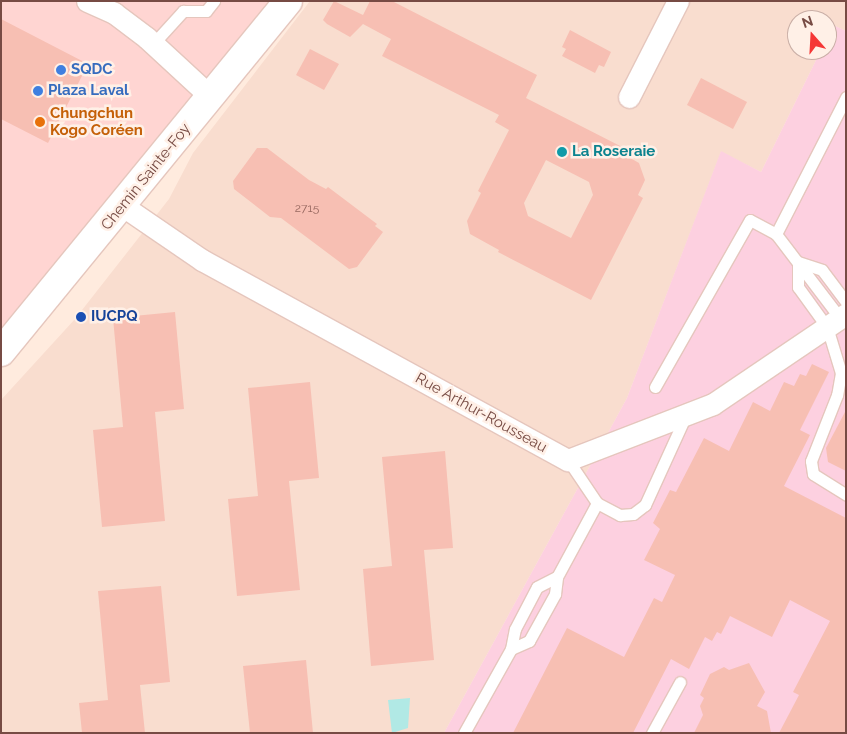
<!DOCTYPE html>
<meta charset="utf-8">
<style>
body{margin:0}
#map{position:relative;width:847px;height:734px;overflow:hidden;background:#ffebde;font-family:Raleway,sans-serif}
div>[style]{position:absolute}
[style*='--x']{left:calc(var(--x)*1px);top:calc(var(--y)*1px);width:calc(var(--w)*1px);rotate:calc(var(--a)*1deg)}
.residential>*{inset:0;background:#f9ddcf}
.commercial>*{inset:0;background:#ffd5d2}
.medical>*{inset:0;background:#fdd0e0}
.water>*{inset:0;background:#b1e9e5}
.building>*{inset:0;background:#f7bfb3}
.roads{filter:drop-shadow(1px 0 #e5c6bd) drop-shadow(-1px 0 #e5c6bd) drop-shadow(0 1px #e5c6bd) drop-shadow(0 -1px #e5c6bd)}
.lane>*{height:11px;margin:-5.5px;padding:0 5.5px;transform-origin:5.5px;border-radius:5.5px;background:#fff}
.street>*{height:21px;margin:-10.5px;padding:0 10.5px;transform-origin:10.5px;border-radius:10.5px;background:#fff}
.secondary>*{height:28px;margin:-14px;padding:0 14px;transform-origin:14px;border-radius:14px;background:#fff}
.dots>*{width:14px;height:14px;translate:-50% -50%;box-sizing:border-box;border:2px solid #fff0e7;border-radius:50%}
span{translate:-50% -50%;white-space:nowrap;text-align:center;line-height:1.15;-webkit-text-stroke:5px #fff0e7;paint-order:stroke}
.number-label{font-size:12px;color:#976860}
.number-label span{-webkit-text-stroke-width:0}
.shop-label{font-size:15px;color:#366cbe;font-weight:700}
.left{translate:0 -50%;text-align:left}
.food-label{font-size:15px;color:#c56008;font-weight:700}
.culture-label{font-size:15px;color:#0d838f;font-weight:700}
.street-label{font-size:15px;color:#774b44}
.transit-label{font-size:15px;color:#164399;font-weight:700}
.frame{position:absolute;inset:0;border:2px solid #774b44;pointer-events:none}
.north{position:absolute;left:787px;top:10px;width:50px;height:50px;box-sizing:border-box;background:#fff0e7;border:1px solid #c9aea6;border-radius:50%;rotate:341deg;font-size:14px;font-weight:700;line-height:20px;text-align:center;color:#774b44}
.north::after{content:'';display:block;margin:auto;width:18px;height:22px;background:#f53736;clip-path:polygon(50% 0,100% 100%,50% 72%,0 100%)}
</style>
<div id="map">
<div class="residential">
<div style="clip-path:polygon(310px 1px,846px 1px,846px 31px,833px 25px,827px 38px,827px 20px,797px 20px,797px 50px,821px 50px,761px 172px,721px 152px,627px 398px,444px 733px,1px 733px,1px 400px,75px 319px,169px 199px,193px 153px)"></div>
</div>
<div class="commercial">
<div style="clip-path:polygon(1px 1px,288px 1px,1px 352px)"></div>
</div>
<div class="medical">
<div style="clip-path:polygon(833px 25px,846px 31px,846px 733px,444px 733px,627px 398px,721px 151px,761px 172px,821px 50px,827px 50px,827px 38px)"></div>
</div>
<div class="water">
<div style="clip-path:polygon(410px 698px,408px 728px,392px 733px,388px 700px)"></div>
</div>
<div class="building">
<div style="clip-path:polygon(evenodd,334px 1px,363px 15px,370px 1px,392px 1px,537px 75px,526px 98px,628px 150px,625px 155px,639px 163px,645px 180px,638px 195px,643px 198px,591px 300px,498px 252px,499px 250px,470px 234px,467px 221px,481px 193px,478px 191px,509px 130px,495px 122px,499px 115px,382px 56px,391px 39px,363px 24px,350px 37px,327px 24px,323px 20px,334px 1px,546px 160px,589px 182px,593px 195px,571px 238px,528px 216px,524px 203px,546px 160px)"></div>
<div style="clip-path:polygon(1px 19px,88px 64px,48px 143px,1px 119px)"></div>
<div style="clip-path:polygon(570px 30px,611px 52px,604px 67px,599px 65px,595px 73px,562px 56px,566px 49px,562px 47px)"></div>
<div style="clip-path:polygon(310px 49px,339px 64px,324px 90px,296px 75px)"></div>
<div style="clip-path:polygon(701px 78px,747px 102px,733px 129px,687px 105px)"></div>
<div style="clip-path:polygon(257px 148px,267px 148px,309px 180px,326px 189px,328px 187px,377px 224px,375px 226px,383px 232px,357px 267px,349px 269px,281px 218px,270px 217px,234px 189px,233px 181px)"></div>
<div style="clip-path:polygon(175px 312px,184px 409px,155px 412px,165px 521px,102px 527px,93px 430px,123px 427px,113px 318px)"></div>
<div style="clip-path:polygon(812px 364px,829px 372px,800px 430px,810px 435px,784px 486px,846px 518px,846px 733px,779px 733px,799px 695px,793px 692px,830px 621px,790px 600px,772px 637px,730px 616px,721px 634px,717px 632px,712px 641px,705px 637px,689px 669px,671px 659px,633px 733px,513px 733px,567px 628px,624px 657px,654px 598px,662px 602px,675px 575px,644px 560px,660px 529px,653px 523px,670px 490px,676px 492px,704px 438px,729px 451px,753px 402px,770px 411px,784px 382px,794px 386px,800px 374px,806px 376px)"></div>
<div style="clip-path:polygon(310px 382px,319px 478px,289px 481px,300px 590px,237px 596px,228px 499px,258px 496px,248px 388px)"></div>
<div style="clip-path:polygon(846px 410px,846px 471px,828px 462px,826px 448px)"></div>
<div style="clip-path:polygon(445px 451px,453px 548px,424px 550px,434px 660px,371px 666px,363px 569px,392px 566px,382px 457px)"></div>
<div style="clip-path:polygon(161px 586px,170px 682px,140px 685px,145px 733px,82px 733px,79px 703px,108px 700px,98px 591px)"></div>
<div style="clip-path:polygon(306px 660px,313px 733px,250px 733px,243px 666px)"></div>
<div style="clip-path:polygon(749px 663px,765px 692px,757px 706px,767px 711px,771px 733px,694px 733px,703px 715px,700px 706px,704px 698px,700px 695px,710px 674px,724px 667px,729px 670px)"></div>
</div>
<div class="roads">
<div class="lane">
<div style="--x:153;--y:44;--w:45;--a:-47.7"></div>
<div style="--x:183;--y:11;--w:23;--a:0"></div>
<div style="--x:206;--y:11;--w:13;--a:-51"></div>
<div style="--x:776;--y:234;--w:154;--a:-62.9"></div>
<div style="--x:798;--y:262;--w:25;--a:90"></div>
<div style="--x:798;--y:287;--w:49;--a:54.1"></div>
<div style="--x:827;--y:327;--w:48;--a:73.1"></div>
<div style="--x:841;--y:373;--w:22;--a:100"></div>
<div style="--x:837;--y:395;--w:71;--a:111.5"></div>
<div style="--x:811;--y:461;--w:13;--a:81"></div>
<div style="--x:813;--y:474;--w:39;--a:32"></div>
<div style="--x:798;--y:262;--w:25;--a:18"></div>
<div style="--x:822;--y:270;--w:40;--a:53"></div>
<div style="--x:655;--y:387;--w:192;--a:-60.4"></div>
<div style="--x:750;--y:220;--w:30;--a:28"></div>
<div style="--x:776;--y:234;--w:106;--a:52.7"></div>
<div style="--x:597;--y:503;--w:26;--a:28"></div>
<div style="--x:620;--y:515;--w:13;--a:-4"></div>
<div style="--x:633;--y:514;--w:15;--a:-37"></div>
<div style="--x:645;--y:505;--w:99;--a:-65.5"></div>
<div style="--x:511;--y:649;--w:20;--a:-24"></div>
<div style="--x:529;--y:641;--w:54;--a:-61"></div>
<div style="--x:555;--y:594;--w:17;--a:-83"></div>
<div style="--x:464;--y:733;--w:96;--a:-60.8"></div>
<div style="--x:511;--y:649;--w:20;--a:-79"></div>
<div style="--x:515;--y:629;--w:47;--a:-62.4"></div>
<div style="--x:537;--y:587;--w:22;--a:-27"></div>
<div style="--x:557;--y:577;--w:84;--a:-61.6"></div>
<div style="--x:597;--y:503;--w:52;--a:-124"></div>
<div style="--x:652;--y:733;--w:58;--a:-61.2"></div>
</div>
<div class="street">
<div style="--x:87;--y:1;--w:30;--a:24"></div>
<div style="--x:114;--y:13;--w:41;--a:37.1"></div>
<div style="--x:147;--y:38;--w:87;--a:42.7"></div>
<div style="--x:629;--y:97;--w:108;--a:-63"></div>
<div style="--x:123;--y:206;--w:96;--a:34.4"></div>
<div style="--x:202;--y:260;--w:417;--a:28.7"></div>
<div style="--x:568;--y:460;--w:155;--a:-21.1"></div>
<div style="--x:713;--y:404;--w:161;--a:-34.1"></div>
</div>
<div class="secondary">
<div style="--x:1;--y:352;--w:453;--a:-50.7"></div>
</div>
</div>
<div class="dots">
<div style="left:61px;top:70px;background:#3f7fe0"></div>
<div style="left:38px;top:91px;background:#3f7fe0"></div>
<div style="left:40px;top:122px;background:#e8710a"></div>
<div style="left:562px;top:152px;background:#0f9aa8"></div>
<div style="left:81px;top:317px;background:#1a4fb4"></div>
</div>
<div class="number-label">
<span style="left:307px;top:209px">2715</span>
</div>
<div class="shop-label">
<span class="left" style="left:71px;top:70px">SQDC</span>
<span class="left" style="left:48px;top:91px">Plaza Laval</span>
</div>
<div class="food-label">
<span class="left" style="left:50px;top:122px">Chungchun<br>Kogo Coréen</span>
</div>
<div class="culture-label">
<span class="left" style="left:572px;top:152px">La Roseraie</span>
</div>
<div class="street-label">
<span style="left:146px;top:177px;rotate:-51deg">Chemin Sainte-Foy</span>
<span style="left:481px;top:413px;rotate:29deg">Rue Arthur-Rousseau</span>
</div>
<div class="transit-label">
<span class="left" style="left:91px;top:317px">IUCPQ</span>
</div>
<div class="frame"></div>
<div class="north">N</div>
</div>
